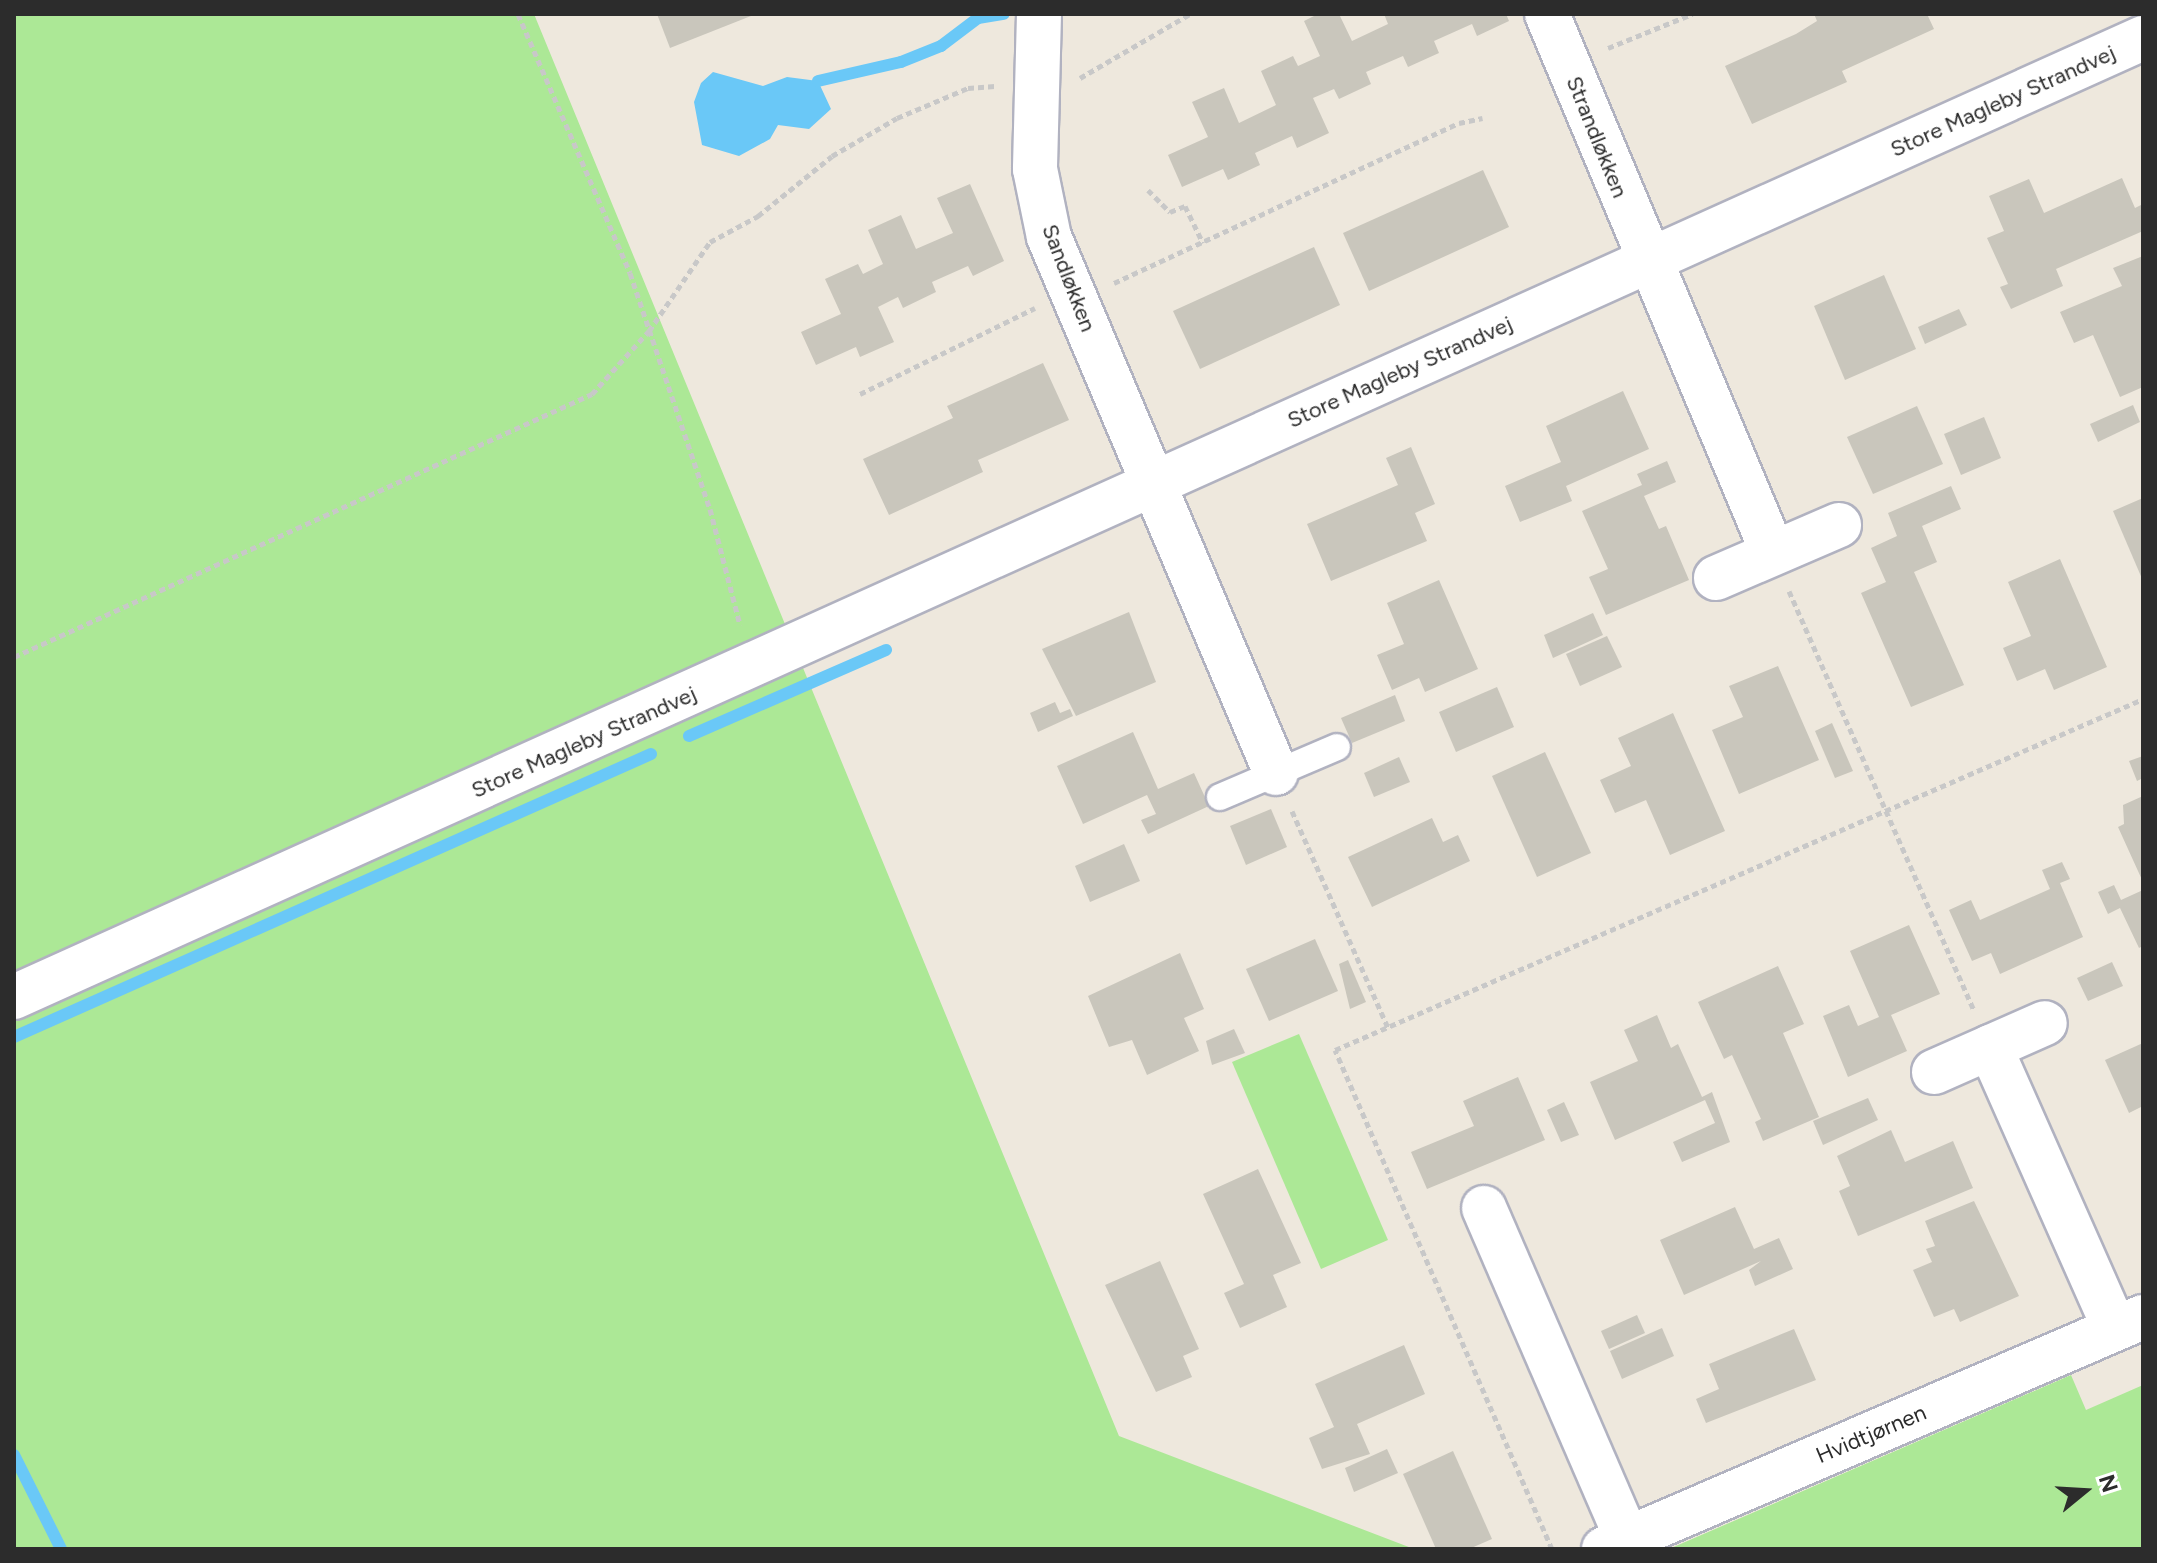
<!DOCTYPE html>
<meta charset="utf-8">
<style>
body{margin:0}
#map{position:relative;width:2157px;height:1563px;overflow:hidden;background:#eee8dd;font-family:Figtree,sans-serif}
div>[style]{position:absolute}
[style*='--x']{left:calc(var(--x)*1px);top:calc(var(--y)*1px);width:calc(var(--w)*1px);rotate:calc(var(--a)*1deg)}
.green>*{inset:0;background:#ace896}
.water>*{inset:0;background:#6ac8f7}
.stream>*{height:12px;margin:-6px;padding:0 6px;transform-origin:6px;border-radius:6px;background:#6ac8f7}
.building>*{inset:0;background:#c9c6bc}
.path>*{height:5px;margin-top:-2.5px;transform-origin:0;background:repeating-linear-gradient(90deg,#c8c8c8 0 6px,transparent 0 10px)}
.roads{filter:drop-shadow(2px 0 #b1b2c0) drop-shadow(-2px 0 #b1b2c0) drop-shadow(0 2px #b1b2c0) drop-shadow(0 -2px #b1b2c0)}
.service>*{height:26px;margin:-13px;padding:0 13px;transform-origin:13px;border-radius:13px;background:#fff}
.minor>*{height:44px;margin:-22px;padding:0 22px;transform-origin:22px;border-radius:22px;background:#fff}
span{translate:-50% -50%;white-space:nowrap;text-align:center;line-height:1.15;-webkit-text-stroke:6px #fff;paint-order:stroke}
.street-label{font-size:22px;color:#2c2c2c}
.frame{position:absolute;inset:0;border:16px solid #2c2c2c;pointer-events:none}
.north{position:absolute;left:2045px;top:1451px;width:80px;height:80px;-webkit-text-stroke:6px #fff;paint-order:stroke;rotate:72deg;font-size:22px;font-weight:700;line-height:32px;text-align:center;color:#2c2c2c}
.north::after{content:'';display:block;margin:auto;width:28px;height:36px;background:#2c2c2c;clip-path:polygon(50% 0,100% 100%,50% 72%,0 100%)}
</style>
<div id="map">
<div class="green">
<div style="clip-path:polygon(14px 14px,534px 14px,1119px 1436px,1414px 1549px,14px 1549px)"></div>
<div style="clip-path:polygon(1299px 1034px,1388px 1240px,1321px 1269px,1232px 1062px)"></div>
<div style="clip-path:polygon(2071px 1375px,2086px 1410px,2143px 1385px,2143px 1549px,1669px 1549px)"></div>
</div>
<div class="water">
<div style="clip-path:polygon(713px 72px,763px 86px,787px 77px,818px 81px,831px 109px,809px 129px,778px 125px,770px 139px,739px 156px,702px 145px,694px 102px,701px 83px)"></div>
</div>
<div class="stream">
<div style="--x:818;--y:81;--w:85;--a:-12.9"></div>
<div style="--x:901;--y:62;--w:43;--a:-21.8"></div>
<div style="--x:941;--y:46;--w:46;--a:-37.1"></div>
<div style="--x:978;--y:18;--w:26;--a:-9"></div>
<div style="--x:689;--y:736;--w:215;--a:-23.6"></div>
<div style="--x:14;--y:1037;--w:697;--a:-23.95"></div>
<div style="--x:14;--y:1455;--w:105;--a:63.4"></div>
</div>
<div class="building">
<div style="clip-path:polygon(657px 14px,756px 14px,670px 48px)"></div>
<div style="clip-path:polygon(1318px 14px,1339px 14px,1352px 41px,1388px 24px,1384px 14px,1506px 14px,1509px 21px,1477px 36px,1472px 24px,1434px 41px,1439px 53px,1408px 67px,1403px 56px,1366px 72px,1371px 84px,1339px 99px,1334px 89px,1313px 98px,1329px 133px,1297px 148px,1292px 136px,1255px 153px,1260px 165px,1228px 180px,1223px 169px,1182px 187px,1168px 155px,1208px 137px,1192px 102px,1224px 88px,1239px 123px,1276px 105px,1261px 71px,1293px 56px,1298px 66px,1320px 56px,1304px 21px)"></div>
<div style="clip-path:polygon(1814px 14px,1927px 14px,1934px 29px,1842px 71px,1847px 82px,1752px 124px,1725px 66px,1796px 34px,1817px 21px)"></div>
<div style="clip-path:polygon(1483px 170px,1509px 227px,1369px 291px,1343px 233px)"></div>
<div style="clip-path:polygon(2122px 178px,2135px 208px,2143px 204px,2143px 231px,2056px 269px,2063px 286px,2011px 309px,2000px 287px,2008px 284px,1987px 238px,2004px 231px,1989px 196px,2029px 179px,2044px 213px)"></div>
<div style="clip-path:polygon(970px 184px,1004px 261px,973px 276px,968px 266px,932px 282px,936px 292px,903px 308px,898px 297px,878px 307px,894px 342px,860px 357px,856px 347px,816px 365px,801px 332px,841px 314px,825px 279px,858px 264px,863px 274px,883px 264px,868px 230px,901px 215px,916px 249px,953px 233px,937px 198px)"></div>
<div style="clip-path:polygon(1314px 247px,1340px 305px,1200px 369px,1173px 311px)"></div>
<div style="clip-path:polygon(2143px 256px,2143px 387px,2120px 397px,2093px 335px,2074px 343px,2060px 312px,2122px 286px,2113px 268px)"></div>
<div style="clip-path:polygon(1884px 275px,1916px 349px,1845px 380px,1814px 306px)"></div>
<div style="clip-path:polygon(1959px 309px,1967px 325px,1925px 344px,1918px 327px)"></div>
<div style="clip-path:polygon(1043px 363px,1069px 420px,978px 460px,983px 472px,889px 515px,863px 459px,953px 418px,947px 406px)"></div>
<div style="clip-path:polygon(1623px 391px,1649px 449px,1566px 486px,1572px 501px,1520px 522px,1505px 486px,1561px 462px,1546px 426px)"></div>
<div style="clip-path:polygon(2133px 405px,2140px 422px,2098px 442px,2090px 424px)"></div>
<div style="clip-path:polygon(1917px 406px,1943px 464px,1873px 494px,1847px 437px)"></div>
<div style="clip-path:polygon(1984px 417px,2001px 458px,1961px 475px,1944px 434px)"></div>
<div style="clip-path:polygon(1411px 447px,1435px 504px,1415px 513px,1427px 541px,1331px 581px,1307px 524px,1398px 485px,1386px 458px)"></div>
<div style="clip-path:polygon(1667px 461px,1676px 482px,1644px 496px,1659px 529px,1666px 526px,1689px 580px,1606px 615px,1589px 577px,1608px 569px,1582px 511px,1642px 485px,1637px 474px)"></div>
<div style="clip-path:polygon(1951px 486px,1961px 509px,1922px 526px,1937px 562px,1914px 572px,1964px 685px,1911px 707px,1861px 593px,1886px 582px,1871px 548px,1897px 536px,1888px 513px)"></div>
<div style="clip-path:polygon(2143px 498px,2143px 581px,2113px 511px)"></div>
<div style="clip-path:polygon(2060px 559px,2107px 667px,2054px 690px,2045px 669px,2017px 681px,2003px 648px,2031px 636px,2008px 582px)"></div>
<div style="clip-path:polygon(1439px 580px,1478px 669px,1425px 692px,1419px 678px,1392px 690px,1377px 655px,1404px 644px,1387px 603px)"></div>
<div style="clip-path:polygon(1129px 612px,1156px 682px,1076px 716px,1042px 649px)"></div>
<div style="clip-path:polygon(1593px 613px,1603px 635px,1553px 658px,1544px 635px)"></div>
<div style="clip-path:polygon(1607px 636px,1622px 667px,1580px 686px,1566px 654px)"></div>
<div style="clip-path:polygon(1778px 666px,1819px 760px,1739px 794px,1712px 730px,1743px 717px,1729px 686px)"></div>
<div style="clip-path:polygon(1497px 687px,1514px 727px,1456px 752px,1439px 712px)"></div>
<div style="clip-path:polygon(1395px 695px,1405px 721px,1352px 743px,1341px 718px)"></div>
<div style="clip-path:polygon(1055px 702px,1060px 713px,1070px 709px,1073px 716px,1038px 732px,1030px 713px)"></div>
<div style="clip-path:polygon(1673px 713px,1725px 831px,1670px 855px,1646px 800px,1615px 813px,1600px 780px,1631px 766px,1618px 738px)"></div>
<div style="clip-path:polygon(1832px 723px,1853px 771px,1835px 778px,1815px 731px)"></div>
<div style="clip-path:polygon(1133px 732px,1158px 789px,1194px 773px,1209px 806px,1148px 834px,1141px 820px,1156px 814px,1147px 795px,1083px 824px,1057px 766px)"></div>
<div style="clip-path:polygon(1545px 752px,1591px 853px,1537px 877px,1492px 776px)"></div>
<div style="clip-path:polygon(2143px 756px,2143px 778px,2137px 781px,2129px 761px)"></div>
<div style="clip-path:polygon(1399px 757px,1410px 782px,1374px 797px,1364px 773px)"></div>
<div style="clip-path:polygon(2143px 796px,2143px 882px,2118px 827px,2124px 824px,2123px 805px)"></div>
<div style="clip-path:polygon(1271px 809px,1287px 847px,1246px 865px,1230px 826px)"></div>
<div style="clip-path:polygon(1432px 818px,1443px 842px,1458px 835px,1470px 861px,1372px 907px,1348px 857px)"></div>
<div style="clip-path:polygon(1124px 844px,1140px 881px,1090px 902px,1075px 866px)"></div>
<div style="clip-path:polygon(2062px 862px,2070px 879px,2060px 883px,2083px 937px,2000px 974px,1991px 953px,1972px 961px,1949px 910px,1971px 900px,1980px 920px,2050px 889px,2042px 870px)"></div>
<div style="clip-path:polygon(2114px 885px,2121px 900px,2143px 890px,2143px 946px,2139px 948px,2120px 908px,2108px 914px,2098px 892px)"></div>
<div style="clip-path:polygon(1909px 925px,1940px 994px,1891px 1015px,1907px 1051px,1848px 1077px,1823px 1016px,1849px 1005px,1858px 1026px,1879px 1017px,1850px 951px)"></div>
<div style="clip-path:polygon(1315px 939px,1338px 991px,1269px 1021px,1246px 969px)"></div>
<div style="clip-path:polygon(1180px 953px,1204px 1009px,1184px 1018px,1199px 1051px,1147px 1075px,1132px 1040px,1109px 1047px,1088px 996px)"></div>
<div style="clip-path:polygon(1348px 960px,1366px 1002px,1350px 1009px,1339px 964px)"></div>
<div style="clip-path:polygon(2112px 962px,2123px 986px,2088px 1001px,2077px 978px)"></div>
<div style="clip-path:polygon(1778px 966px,1804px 1024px,1783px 1033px,1819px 1117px,1763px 1141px,1755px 1122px,1761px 1119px,1732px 1055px,1724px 1059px,1698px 1002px)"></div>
<div style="clip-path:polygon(1657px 1015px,1671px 1048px,1678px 1044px,1702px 1097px,1712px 1092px,1730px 1142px,1682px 1162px,1673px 1142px,1715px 1123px,1705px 1100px,1615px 1140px,1590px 1082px,1638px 1061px,1624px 1030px)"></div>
<div style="clip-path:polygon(1234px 1029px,1245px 1053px,1212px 1065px,1206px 1041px)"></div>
<div style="clip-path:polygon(2143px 1043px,2143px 1106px,2129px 1113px,2105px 1060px)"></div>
<div style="clip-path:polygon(1518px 1077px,1545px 1140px,1427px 1189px,1411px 1152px,1474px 1126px,1463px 1101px)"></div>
<div style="clip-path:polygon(1868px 1098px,1878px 1120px,1823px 1145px,1813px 1121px)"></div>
<div style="clip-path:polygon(1564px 1102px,1579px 1135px,1561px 1142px,1547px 1110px)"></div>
<div style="clip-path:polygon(1891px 1130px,1905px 1162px,1953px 1141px,1973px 1188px,1858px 1236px,1839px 1191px,1850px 1186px,1837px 1156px)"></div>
<div style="clip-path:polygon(1258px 1169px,1301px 1263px,1273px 1275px,1287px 1307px,1240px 1328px,1224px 1293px,1244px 1284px,1203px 1194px)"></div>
<div style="clip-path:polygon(1974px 1201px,2019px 1296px,1960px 1322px,1954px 1309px,1934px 1317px,1913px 1270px,1932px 1262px,1926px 1249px,1935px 1246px,1925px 1221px)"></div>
<div style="clip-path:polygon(1735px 1207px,1754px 1249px,1779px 1238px,1793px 1269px,1755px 1286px,1749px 1270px,1761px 1261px,1684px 1295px,1660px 1240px)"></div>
<div style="clip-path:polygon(1160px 1261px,1199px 1349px,1183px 1356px,1192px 1377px,1156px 1392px,1105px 1285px)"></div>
<div style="clip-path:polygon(1637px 1315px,1645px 1333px,1609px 1349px,1601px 1331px)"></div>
<div style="clip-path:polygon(1662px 1328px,1674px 1356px,1622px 1379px,1610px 1351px)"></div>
<div style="clip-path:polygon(1794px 1329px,1816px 1380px,1706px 1423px,1696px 1399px,1719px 1389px,1709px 1364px)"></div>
<div style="clip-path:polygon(1404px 1345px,1425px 1394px,1357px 1424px,1370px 1454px,1322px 1469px,1309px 1438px,1334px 1427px,1315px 1384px)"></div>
<div style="clip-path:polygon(1387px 1449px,1398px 1473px,1354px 1492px,1345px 1468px)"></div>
<div style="clip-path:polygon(1453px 1451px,1492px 1539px,1469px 1549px,1436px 1549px,1403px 1474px)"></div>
</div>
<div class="path">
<div style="--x:518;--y:14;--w:282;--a:66.6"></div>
<div style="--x:630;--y:273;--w:249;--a:71.3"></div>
<div style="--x:710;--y:509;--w:120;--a:75.5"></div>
<div style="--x:1608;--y:48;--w:91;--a:-22"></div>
<div style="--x:1080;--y:78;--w:127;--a:-30.2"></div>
<div style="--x:1148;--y:190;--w:31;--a:45"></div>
<div style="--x:1170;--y:212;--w:16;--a:-22"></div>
<div style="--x:1185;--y:206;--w:41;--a:64.1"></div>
<div style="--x:1114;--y:283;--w:380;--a:-24.9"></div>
<div style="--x:1459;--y:123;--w:24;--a:-12"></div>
<div style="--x:860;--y:394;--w:195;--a:-26.2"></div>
<div style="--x:1789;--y:591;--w:458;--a:66.2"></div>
<div style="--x:14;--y:657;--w:635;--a:-24.47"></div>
<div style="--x:592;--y:394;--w:85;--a:-47.9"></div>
<div style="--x:649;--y:331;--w:108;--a:-55.6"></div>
<div style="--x:710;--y:242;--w:55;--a:-28.4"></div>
<div style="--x:758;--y:216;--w:95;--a:-39"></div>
<div style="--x:832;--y:156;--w:75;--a:-30.3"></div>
<div style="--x:897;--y:118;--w:77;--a:-22.9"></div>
<div style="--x:968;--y:88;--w:27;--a:-4"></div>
<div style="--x:1292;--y:811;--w:237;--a:66.1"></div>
<div style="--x:1552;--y:1549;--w:544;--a:-113.5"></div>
<div style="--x:1335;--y:1050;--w:881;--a:-23.48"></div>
</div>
<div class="roads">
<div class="service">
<div style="--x:1220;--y:797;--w:127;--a:-23.1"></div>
</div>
<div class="minor">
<div style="--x:1039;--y:14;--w:155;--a:91.5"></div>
<div style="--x:1035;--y:169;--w:69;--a:78.4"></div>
<div style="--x:1049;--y:237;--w:582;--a:67.05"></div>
<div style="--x:1547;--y:14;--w:584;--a:67.25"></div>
<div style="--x:1716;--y:578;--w:134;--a:-23.3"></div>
<div style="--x:14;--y:997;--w:2335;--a:-24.25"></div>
<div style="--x:1990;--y:1047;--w:308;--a:66.1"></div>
<div style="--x:1934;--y:1072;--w:121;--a:-23.8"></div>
<div style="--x:1484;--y:1208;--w:361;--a:66.6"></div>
<div style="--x:1604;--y:1549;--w:587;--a:-23.29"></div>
</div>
</div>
<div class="street-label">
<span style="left:2003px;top:101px;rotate:-24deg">Store Magleby Strandvej</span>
<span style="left:1597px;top:137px;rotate:68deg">Strandløkken</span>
<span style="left:1069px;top:278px;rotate:69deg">Sandløkken</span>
<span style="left:1400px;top:372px;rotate:-24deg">Store Magleby Strandvej</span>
<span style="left:584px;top:742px;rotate:-24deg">Store Magleby Strandvej</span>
<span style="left:1871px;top:1434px;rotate:-23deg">Hvidtjørnen</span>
</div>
<div class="frame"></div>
<div class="north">N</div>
</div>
